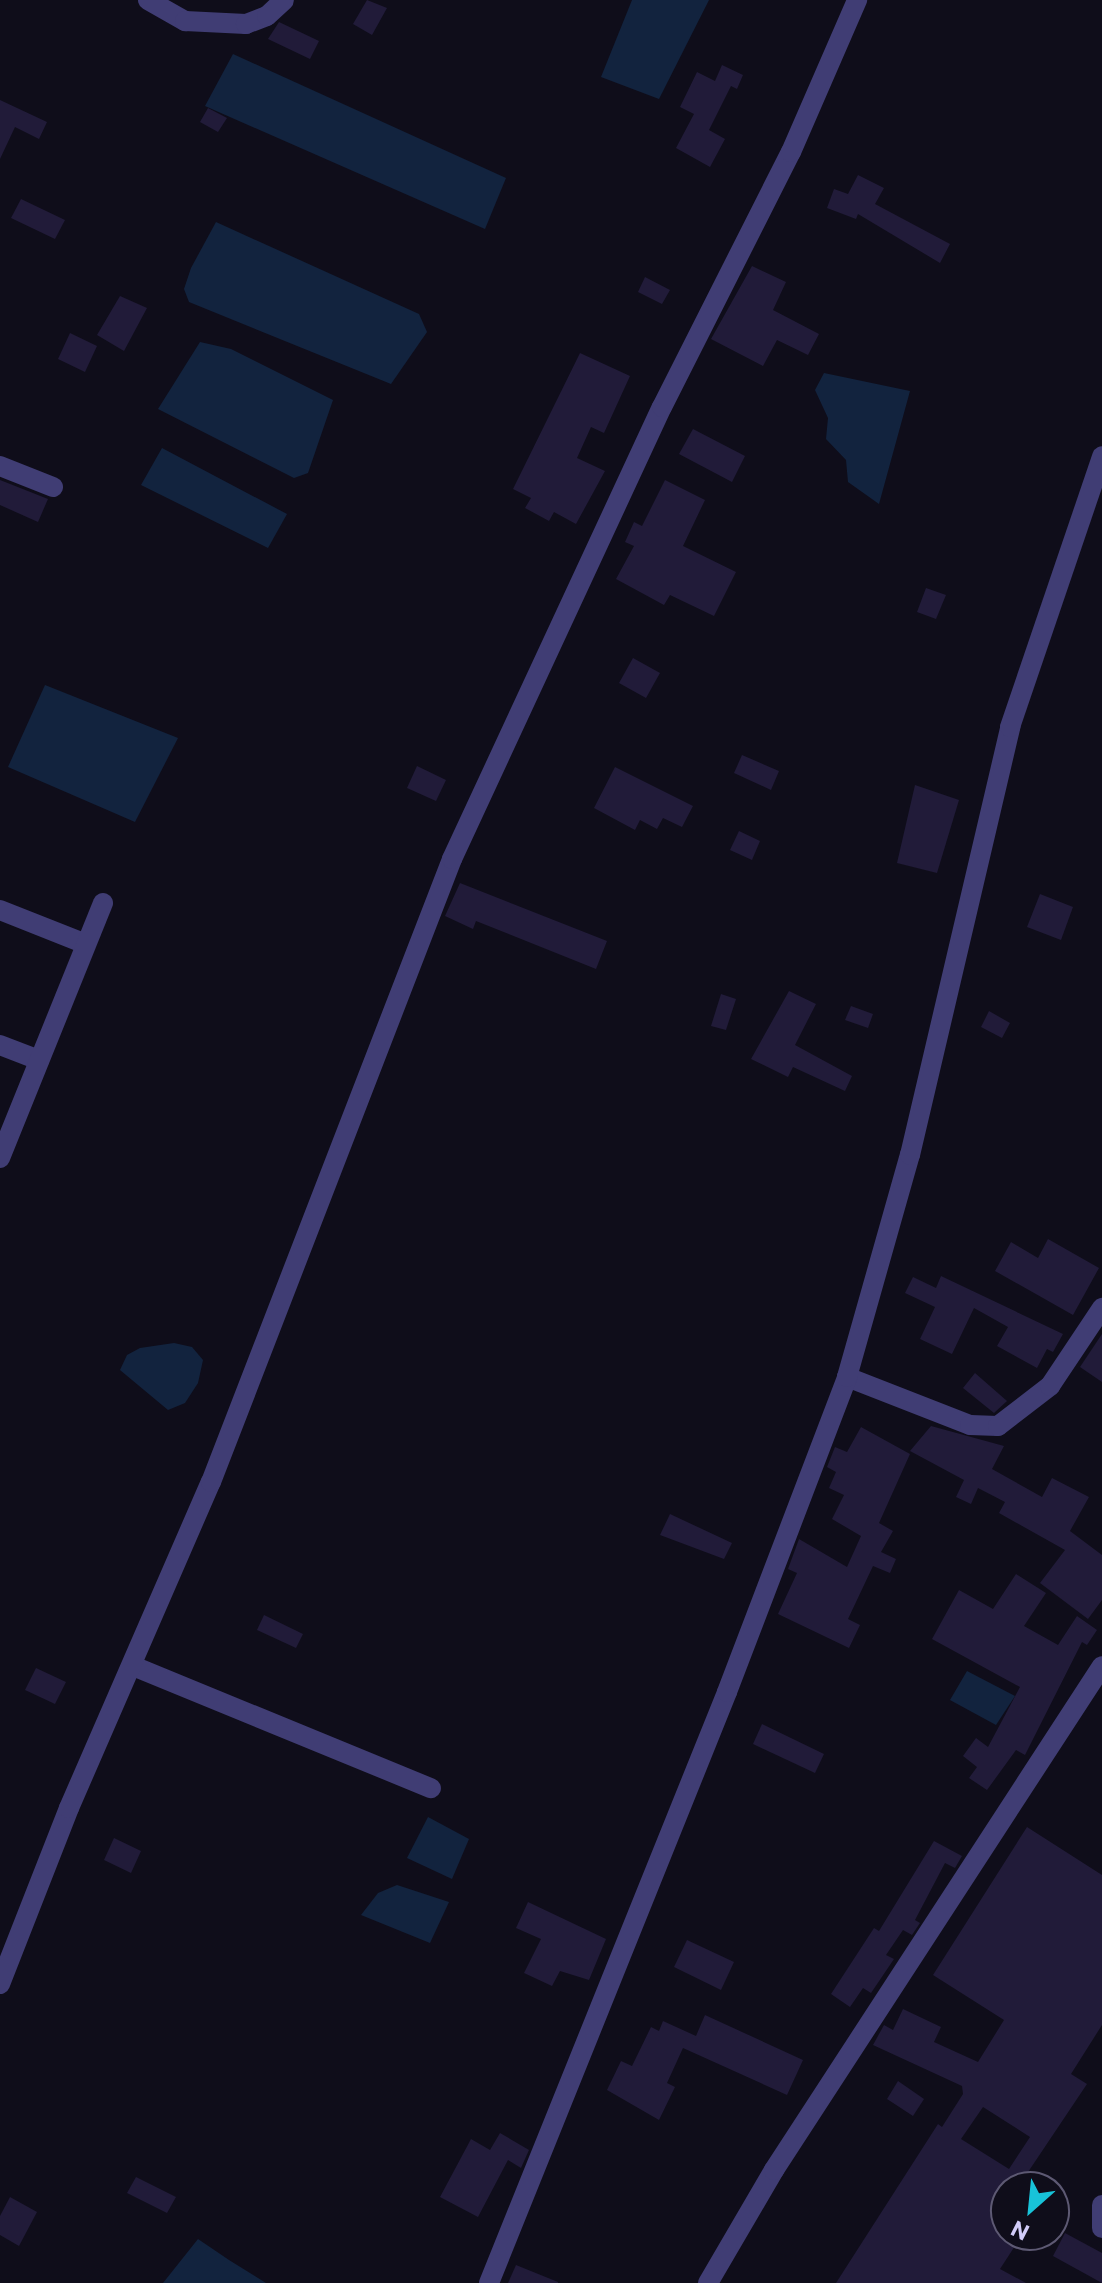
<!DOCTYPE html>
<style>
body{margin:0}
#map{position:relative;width:1102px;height:2283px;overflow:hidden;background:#0f0d1a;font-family:Commissioner,sans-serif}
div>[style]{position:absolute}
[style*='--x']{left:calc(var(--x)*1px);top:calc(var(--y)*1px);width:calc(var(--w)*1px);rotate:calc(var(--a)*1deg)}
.water>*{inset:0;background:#12233e}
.building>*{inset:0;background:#211b39}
.minor>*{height:20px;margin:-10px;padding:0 10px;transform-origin:10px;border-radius:10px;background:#403d74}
span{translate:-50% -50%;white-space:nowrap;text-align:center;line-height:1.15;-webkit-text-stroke:6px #0f0d1a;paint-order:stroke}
.north{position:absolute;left:990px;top:2171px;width:80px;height:80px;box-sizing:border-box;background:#0f0d1a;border:2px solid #5d5973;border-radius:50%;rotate:207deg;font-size:22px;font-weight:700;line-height:32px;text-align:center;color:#d2ccf9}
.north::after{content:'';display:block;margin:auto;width:28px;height:36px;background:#18c3d9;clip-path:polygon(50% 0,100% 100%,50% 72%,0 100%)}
</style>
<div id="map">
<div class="water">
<div style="clip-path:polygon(632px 0,709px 0,659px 99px,601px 77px)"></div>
<div style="clip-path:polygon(233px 54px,506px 178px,485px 229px,205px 106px)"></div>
<div style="clip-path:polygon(216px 222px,419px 314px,427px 332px,391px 384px,189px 302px,184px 289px,191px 268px)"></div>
<div style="clip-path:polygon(200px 342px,231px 349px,333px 400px,308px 473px,294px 478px,158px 409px)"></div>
<div style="clip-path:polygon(824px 373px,910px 391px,879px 504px,848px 482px,846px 460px,826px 439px,828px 418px,815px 390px)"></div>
<div style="clip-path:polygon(162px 448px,287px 514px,268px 548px,141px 485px)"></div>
<div style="clip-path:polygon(45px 685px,178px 738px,135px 822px,8px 767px)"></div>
<div style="clip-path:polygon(174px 1343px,192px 1347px,203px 1360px,198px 1383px,185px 1403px,168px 1410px,120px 1370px,127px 1355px,140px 1348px)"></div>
<div style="clip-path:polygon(967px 1671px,1015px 1696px,996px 1725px,950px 1700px)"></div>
<div style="clip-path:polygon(428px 1817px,469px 1839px,452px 1879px,407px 1858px)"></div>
<div style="clip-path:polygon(397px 1885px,449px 1902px,430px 1943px,361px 1915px,378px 1893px)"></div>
<div style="clip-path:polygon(198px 2239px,229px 2260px,266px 2283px,163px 2283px)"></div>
</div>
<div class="building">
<div style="clip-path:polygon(367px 0,387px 8px,372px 35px,353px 24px)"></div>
<div style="clip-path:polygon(279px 22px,319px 41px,310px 59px,268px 39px)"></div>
<div style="clip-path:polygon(722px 65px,743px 75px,737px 89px,731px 86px,709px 130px,725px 139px,710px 167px,676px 148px,694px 114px,680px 107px,697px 72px,715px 81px)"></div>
<div style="clip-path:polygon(0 100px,47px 122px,39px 139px,15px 127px,0 159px)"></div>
<div style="clip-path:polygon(208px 108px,227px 118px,218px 132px,200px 122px)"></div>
<div style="clip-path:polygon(858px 175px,884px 188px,875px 204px,950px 244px,940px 263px,858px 214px,856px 219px,827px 208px,834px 189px,848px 194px)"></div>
<div style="clip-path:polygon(21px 199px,65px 220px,55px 239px,11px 218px)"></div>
<div style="clip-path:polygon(752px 266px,786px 282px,773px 310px,819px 334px,808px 355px,777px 340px,763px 366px,711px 339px)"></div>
<div style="clip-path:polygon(645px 277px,670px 290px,662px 304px,638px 292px)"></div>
<div style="clip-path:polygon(120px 296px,147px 308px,124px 351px,97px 335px)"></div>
<div style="clip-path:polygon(70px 333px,97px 346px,85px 372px,58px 359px)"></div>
<div style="clip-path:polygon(580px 353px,630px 376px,604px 433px,591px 427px,577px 458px,605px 471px,576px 524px,554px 512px,549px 521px,525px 508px,531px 498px,513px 489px)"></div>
<div style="clip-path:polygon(693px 429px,745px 456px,732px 482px,679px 454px)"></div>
<div style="clip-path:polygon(0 480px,48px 499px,38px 522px,0 505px)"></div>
<div style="clip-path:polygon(665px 480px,705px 500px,683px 546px,736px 572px,714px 616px,670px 595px,664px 605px,616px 579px,634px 546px,625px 542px,634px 522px,642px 526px)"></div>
<div style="clip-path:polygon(926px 588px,946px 595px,936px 619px,917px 612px)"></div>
<div style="clip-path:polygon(633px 658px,660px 673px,646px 698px,619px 683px)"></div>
<div style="clip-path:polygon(742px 755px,779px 771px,771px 790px,734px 773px)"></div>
<div style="clip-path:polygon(417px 766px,446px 780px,436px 801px,407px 788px)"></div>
<div style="clip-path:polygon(615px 767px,693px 806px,682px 827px,663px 818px,657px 829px,640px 820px,635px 830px,594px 808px)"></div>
<div style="clip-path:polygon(915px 785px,959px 800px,937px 873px,897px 863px)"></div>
<div style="clip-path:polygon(739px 831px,760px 841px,752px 860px,730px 850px)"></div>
<div style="clip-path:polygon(460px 883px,607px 941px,596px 969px,476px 921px,473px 929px,445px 916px)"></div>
<div style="clip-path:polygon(1040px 894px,1073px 907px,1061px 940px,1027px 927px)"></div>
<div style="clip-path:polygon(789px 991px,816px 1004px,795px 1045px,852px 1076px,845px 1091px,793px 1067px,788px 1077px,751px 1059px)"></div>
<div style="clip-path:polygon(721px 994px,736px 999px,726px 1030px,711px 1026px)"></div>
<div style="clip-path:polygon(851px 1006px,873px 1014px,868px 1028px,845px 1020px)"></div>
<div style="clip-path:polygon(989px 1011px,1010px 1023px,1002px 1038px,981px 1027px)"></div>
<div style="clip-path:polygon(1048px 1239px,1099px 1268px,1073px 1315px,995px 1271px,1011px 1242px,1038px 1258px)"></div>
<div style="clip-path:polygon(941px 1276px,1063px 1334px,1053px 1352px,1047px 1349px,1037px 1368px,997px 1346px,1008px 1327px,974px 1308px,952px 1354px,920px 1339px,935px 1307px,905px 1293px,913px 1277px,936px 1288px)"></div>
<div style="clip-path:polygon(1102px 1334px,1102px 1382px,1080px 1367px)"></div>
<div style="clip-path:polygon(975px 1373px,1007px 1401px,994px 1413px,963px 1388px)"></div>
<div style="clip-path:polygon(931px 1426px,1004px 1446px,992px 1469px,1042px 1497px,1052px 1478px,1089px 1497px,1070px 1531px,1102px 1555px,1102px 1600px,1088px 1619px,1040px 1583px,1065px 1550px,999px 1513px,1005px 1502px,978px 1488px,971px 1504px,956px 1497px,964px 1480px,910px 1451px)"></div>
<div style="clip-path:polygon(861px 1427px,910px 1454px,879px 1523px,893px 1531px,881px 1552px,896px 1559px,890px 1573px,873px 1566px,848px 1619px,860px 1625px,849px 1648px,778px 1614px,797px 1573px,788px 1569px,799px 1539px,847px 1567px,861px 1536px,832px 1519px,844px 1495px,829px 1488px,836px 1472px,827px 1467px,835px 1447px,847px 1452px)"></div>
<div style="clip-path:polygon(670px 1514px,732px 1543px,724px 1559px,660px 1535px)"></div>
<div style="clip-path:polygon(1016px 1574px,1046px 1593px,1024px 1626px,1058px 1645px,1077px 1616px,1097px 1630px,1087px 1645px,1082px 1642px,1025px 1755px,1016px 1750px,987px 1790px,969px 1778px,977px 1767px,963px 1756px,976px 1738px,988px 1747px,1020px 1687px,932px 1639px,959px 1590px,993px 1609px)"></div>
<div style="clip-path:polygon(264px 1615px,303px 1634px,296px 1648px,257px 1630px)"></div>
<div style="clip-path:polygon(36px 1668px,66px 1682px,55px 1704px,25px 1690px)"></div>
<div style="clip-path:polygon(762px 1724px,824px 1754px,815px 1773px,753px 1744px)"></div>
<div style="clip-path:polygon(evenodd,1027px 1827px,1102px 1875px,1102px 2025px,1071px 2074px,1087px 2084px,1018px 2187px,1006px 2187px,1006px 2235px,1022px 2235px,1000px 2269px,1026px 2283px,836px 2283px,938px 2124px,942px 2127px,963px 2094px,962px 2086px,873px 2045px,884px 2025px,893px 2030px,903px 2009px,941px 2027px,934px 2042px,978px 2062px,1004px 2020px,933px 1975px,1027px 1827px,983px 2107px,1030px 2137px,1009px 2169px,961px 2139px,983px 2107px)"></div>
<div style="clip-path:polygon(114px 1838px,141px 1851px,131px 1873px,104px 1860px)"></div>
<div style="clip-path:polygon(934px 1841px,962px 1856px,955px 1868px,945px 1863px,915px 1920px,920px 1923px,912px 1935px,903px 1930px,886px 1955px,894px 1959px,871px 1993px,863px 1988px,850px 2007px,831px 1994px,874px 1928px,879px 1931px)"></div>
<div style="clip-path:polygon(528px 1902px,606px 1939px,589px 1980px,560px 1971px,552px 1986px,524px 1973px,541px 1939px,516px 1928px)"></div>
<div style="clip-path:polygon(687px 1940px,734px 1962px,721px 1990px,674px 1967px)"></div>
<div style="clip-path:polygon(705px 2015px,803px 2060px,787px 2095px,683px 2048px,667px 2083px,675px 2087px,659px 2120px,607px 2090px,621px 2061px,632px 2066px,651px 2027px,659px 2031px,663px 2021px,696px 2036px)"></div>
<div style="clip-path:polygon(898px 2081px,924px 2099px,913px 2116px,887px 2099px)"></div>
<div style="clip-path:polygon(500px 2133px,529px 2150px,521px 2168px,508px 2160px,478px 2217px,440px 2197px,471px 2139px,490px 2150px)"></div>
<div style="clip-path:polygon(136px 2177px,176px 2197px,167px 2213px,127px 2193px)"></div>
<div style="clip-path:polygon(10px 2197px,37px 2212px,19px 2246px,0 2235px,0 2216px)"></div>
<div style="clip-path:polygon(1065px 2233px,1102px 2253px,1102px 2283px,1053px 2256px)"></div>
<div style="clip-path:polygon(516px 2265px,558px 2282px,558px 2283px,508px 2283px)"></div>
</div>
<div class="minor">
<div style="--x:148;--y:0;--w:43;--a:29.6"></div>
<div style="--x:185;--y:21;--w:61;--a:2.8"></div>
<div style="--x:246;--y:24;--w:22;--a:-21"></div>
<div style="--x:267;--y:16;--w:23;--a:-43"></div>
<div style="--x:0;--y:466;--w:57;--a:21.6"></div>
<div style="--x:0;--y:910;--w:92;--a:21.6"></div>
<div style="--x:0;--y:1045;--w:42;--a:21"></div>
<div style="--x:0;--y:1158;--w:275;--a:-68"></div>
<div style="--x:847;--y:1377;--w:132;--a:21.3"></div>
<div style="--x:970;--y:1425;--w:28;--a:2"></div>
<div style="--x:998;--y:1426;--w:66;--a:-37.6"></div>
<div style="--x:1050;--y:1386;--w:94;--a:-56.3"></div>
<div style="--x:133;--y:1666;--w:322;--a:22.3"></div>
<div style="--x:0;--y:1984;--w:189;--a:-68.6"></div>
<div style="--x:69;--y:1808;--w:356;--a:-66.5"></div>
<div style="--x:211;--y:1482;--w:668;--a:-68.85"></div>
<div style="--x:452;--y:859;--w:498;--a:-65.1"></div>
<div style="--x:662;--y:407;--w:286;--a:-63.2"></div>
<div style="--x:791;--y:152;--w:166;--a:-66.5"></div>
<div style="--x:1102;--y:2205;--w:23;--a:90"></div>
<div style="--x:489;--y:2283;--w:637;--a:-68.06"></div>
<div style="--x:727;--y:1692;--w:337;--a:-69.1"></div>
<div style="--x:847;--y:1377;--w:231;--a:-74.2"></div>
<div style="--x:910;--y:1155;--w:440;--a:-76.8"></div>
<div style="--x:1010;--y:727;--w:286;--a:-71.2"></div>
<div style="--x:708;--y:2283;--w:131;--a:-59.7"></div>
<div style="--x:774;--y:2170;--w:601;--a:-56.94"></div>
</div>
<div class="north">N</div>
</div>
